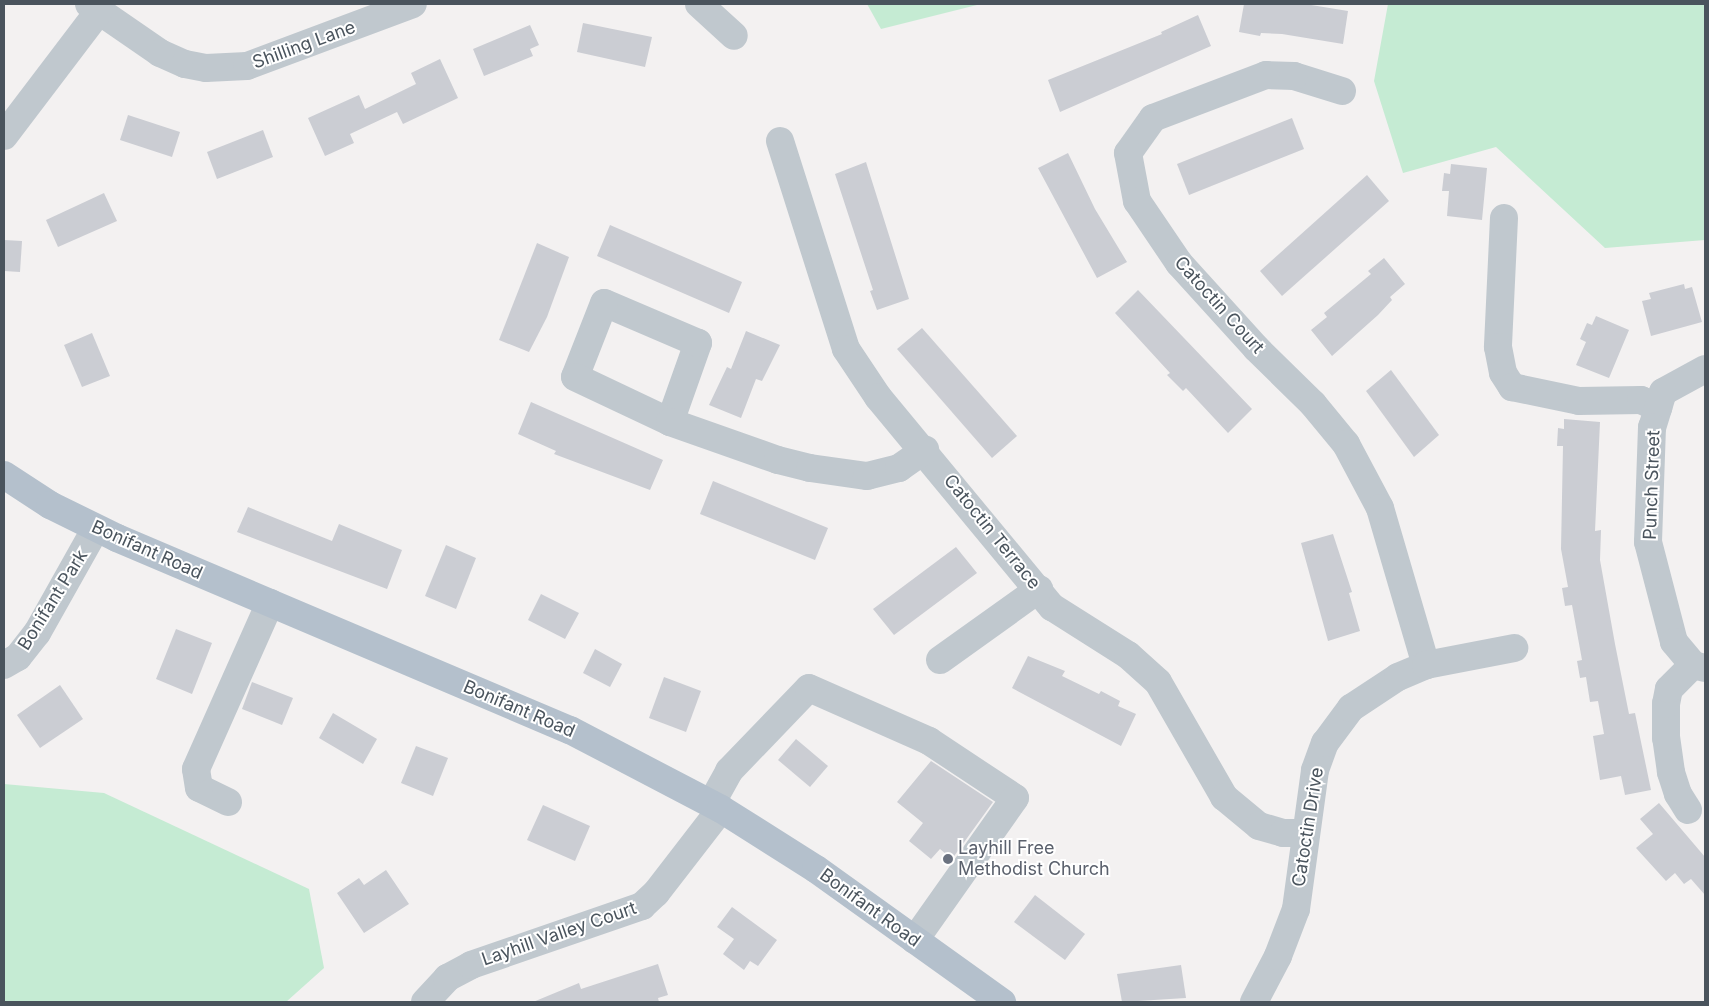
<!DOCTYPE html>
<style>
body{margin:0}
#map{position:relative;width:1709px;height:1006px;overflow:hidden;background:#f3f1f1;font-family:Inter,sans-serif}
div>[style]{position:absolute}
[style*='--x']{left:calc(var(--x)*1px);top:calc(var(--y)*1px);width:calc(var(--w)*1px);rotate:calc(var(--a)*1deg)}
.green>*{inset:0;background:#c5ebd3}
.building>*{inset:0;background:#cbcdd3}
.minor>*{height:28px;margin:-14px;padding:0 14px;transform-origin:14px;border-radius:14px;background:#c0c8ce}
.major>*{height:28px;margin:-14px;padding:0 14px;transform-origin:14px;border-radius:14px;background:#b4c0cc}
.dots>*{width:14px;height:14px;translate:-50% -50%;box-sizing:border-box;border:2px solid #fff;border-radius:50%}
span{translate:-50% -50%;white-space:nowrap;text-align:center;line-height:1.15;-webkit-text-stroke:4px #fff;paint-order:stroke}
.street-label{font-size:18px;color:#4a545d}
.worship-label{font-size:18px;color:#5b616d}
.left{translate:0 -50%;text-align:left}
.frame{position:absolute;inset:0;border:5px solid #4a545d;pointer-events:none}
</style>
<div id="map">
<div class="green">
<div style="clip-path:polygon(867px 4px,981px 4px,881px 29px)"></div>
<div style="clip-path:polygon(1388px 4px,1705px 4px,1705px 240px,1605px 248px,1496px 147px,1403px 173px,1374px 81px)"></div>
<div style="clip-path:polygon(4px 784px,104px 793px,309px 889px,324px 968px,286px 1002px,4px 1002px)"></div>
</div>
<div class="building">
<div style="clip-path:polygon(1244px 4px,1305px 4px,1348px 11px,1343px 44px,1282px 34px,1261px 33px,1260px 36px,1239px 32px)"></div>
<div style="clip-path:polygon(1198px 15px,1211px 46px,1060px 112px,1048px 80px,1162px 34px,1161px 32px)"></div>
<div style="clip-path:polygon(583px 23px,652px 37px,645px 67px,577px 52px)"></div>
<div style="clip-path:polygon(530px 25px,539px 45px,530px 49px,533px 56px,484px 76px,473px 49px)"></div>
<div style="clip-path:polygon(440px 59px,458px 98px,403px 124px,397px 112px,350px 134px,354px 143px,325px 156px,308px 118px,359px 95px,365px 109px,416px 84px,411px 73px)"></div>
<div style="clip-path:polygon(128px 115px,180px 132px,172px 157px,120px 140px)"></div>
<div style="clip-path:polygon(1292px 118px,1304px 149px,1189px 195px,1177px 164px)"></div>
<div style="clip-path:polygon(263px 130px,273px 157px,217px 179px,207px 152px)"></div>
<div style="clip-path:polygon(1068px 153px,1095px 209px,1127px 262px,1097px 278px,1038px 168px)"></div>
<div style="clip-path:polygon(866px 162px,909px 299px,877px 310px,870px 291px,873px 290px,835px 174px)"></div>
<div style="clip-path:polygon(1451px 164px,1487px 168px,1482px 220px,1447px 216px,1449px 191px,1442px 191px,1444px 173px,1450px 174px)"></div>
<div style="clip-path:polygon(1367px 175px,1389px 201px,1282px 296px,1260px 271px)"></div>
<div style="clip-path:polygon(104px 193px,117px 221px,58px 247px,46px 220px)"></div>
<div style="clip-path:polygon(610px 225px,742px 282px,729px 313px,597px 256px)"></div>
<div style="clip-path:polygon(4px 240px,22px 241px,20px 272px,4px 271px)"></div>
<div style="clip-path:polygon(537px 243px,569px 257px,547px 317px,529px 352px,499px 340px)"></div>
<div style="clip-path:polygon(1384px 258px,1405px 284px,1390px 297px,1392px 300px,1378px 315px,1332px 356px,1311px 330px,1327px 317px,1324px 313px,1371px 274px,1368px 271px)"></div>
<div style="clip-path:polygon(1684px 284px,1685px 289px,1692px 287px,1702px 322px,1651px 336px,1642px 301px,1651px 299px,1649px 293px)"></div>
<div style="clip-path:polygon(1138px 290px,1252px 409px,1228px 433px,1186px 388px,1183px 391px,1167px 375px,1170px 373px,1115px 313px)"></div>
<div style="clip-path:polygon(1596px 316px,1629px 330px,1609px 378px,1576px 365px,1586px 342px,1580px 339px,1587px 323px,1592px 325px)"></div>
<div style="clip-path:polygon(922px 328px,1017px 436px,992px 458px,897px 349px)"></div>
<div style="clip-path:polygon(746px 331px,780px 345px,762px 381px,756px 379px,741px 418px,709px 405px,727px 367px,731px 369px)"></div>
<div style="clip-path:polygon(92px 333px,110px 376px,82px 387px,64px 345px)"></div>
<div style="clip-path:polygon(1391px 370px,1439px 435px,1414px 457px,1366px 391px)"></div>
<div style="clip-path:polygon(531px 402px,663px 460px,650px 490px,554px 454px,556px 451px,518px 434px)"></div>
<div style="clip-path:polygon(1564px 419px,1600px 422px,1595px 531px,1601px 530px,1600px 560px,1615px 644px,1629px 714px,1635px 713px,1651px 790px,1625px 795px,1621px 776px,1600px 780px,1593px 736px,1604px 734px,1598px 701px,1590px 702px,1586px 677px,1580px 678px,1577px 661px,1582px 660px,1572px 605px,1565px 606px,1562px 588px,1568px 587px,1561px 549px,1563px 446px,1557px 446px,1558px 428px,1564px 429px)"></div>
<div style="clip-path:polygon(713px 481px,828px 528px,815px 560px,700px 514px)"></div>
<div style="clip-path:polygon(248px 507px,332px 541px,339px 524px,402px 550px,387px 589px,237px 532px)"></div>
<div style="clip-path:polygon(1333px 534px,1352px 592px,1349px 593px,1360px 631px,1328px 641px,1301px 543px)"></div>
<div style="clip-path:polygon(446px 545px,476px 558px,456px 609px,425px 596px)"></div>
<div style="clip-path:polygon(956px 547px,977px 573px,894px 635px,873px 609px)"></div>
<div style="clip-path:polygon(541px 594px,579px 613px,565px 639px,528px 620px)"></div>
<div style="clip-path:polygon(176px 629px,212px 643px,192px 694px,156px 679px)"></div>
<div style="clip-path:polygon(595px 649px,622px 664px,610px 687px,583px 673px)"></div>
<div style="clip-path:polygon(1028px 656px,1065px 671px,1062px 676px,1099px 694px,1101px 691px,1120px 701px,1118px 706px,1136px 714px,1121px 746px,1012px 688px)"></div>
<div style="clip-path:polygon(664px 677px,701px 691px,686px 732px,649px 718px)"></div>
<div style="clip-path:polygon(252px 682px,293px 698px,282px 725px,242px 709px)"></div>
<div style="clip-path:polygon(60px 685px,83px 719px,40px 748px,17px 715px)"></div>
<div style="clip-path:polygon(333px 713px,377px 739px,363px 764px,319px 738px)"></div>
<div style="clip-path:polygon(796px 739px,828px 766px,810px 787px,778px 760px)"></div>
<div style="clip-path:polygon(416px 746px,448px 758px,433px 796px,401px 783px)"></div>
<div style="clip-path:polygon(931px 761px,993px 802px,952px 859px,940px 849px,931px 859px,909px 841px,923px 823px,897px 802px)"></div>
<div style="clip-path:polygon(1659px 803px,1705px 857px,1705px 895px,1691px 879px,1684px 884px,1675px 873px,1666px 881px,1636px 848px,1653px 834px,1640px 819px)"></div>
<div style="clip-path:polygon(543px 805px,590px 826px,575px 861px,527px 840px)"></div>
<div style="clip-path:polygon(386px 870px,409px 904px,364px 933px,337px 893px,359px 878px,364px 885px)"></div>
<div style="clip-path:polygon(1035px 895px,1085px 934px,1065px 960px,1014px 922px)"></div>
<div style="clip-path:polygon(732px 907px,777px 940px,758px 966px,750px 961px,744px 970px,723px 954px,734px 939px,717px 927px)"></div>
<div style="clip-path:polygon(658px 964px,668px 995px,658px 998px,659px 1002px,533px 1002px,579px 983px,581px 989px)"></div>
<div style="clip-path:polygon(1181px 965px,1186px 998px,1122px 1002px,1117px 974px)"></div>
</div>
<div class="minor">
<div style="--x:89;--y:4;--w:86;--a:34.6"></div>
<div style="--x:160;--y:53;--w:27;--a:24"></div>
<div style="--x:185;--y:64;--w:21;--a:11"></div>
<div style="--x:206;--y:68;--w:41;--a:-2.8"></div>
<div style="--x:247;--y:66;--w:177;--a:-20.5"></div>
<div style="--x:699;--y:4;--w:47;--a:42.4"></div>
<div style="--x:1342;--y:91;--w:50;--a:-162.6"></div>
<div style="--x:1294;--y:76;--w:28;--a:-178"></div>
<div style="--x:1266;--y:75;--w:121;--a:159.2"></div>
<div style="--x:1153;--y:118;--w:43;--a:125.5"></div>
<div style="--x:1128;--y:153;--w:49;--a:79.4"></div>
<div style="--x:1137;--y:201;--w:75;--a:55.9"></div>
<div style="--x:1179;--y:263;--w:115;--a:47.8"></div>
<div style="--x:1256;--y:348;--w:80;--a:44.5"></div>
<div style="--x:1313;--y:404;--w:52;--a:50.5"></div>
<div style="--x:1346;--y:444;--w:72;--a:62"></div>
<div style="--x:1380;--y:508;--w:164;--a:73.7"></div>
<div style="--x:4;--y:136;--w:157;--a:-52.8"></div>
<div style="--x:780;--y:141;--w:218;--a:72.4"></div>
<div style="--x:846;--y:349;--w:58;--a:56.3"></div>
<div style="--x:878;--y:397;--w:273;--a:50.4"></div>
<div style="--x:1052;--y:607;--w:90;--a:32.3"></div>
<div style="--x:1128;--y:655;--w:40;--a:42"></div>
<div style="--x:1158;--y:682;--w:133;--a:60.1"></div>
<div style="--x:1224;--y:797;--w:45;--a:39.6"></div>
<div style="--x:1259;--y:826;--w:25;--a:16"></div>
<div style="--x:1283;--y:833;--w:22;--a:0"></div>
<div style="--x:1504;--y:218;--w:129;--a:92.7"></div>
<div style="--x:1498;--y:347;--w:26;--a:79"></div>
<div style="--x:1503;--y:373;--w:17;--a:57"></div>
<div style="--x:1512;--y:387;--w:68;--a:11.8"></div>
<div style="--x:1579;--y:401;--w:62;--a:-0.9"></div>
<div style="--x:1641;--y:400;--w:19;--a:25"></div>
<div style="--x:1705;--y:369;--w:48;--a:151.3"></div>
<div style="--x:1663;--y:392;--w:37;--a:107"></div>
<div style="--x:1652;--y:427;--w:115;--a:92"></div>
<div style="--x:1648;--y:542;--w:103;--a:75.4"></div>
<div style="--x:1674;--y:642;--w:30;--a:50"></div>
<div style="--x:1693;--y:665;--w:12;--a:14"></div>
<div style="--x:670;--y:422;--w:84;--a:-70.5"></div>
<div style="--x:698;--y:343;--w:102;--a:-156.9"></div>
<div style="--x:604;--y:303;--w:79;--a:111.4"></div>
<div style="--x:575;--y:377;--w:105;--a:25.3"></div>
<div style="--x:670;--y:422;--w:114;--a:19.4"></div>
<div style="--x:778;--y:460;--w:33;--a:14"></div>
<div style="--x:810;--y:468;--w:58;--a:8"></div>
<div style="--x:867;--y:476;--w:33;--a:-14"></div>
<div style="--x:899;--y:468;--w:32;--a:-35"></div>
<div style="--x:940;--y:660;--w:122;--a:-35.6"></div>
<div style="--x:4;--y:665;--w:16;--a:-30"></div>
<div style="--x:18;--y:657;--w:31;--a:-52"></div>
<div style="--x:37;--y:633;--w:120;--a:-60.7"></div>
<div style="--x:228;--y:802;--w:32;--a:-154"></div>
<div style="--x:199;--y:788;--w:19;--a:-99"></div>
<div style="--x:196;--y:769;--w:182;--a:-66"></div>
<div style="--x:711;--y:804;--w:38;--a:-61"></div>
<div style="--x:729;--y:771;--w:115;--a:-46.1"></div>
<div style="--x:809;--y:688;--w:131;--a:23.8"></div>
<div style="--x:929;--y:741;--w:103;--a:33.5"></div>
<div style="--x:1015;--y:798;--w:174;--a:125.2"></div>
<div style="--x:1688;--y:810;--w:19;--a:-122"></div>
<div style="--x:1678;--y:794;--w:23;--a:-108"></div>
<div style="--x:1671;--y:772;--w:34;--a:-98"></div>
<div style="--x:1666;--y:738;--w:34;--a:-90"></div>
<div style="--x:1666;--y:704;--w:15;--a:-79"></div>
<div style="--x:1669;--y:689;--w:34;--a:-45"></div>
<div style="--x:425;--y:1002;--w:33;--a:-47"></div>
<div style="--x:447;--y:978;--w:27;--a:-28"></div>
<div style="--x:471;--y:965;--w:181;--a:-19"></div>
<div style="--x:642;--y:906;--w:19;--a:-43"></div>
<div style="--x:656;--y:893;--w:106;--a:-52.3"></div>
<div style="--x:1254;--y:1002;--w:52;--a:-62.4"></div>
<div style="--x:1278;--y:956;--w:50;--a:-69"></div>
<div style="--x:1296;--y:909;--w:140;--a:-82.2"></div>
<div style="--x:1315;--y:770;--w:29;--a:-70"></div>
<div style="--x:1325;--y:743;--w:44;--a:-53.4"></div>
<div style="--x:1351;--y:708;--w:56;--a:-33.4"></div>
<div style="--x:1398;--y:677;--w:30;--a:-23"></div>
<div style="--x:1426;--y:665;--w:90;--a:-10.9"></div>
</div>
<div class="major">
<div style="--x:4;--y:475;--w:55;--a:33.1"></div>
<div style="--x:50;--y:505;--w:75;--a:26.2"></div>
<div style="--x:117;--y:538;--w:492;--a:23"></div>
<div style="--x:570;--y:730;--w:170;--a:27.6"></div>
<div style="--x:721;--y:809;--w:112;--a:32.3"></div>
<div style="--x:816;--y:869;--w:229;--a:35.6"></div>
</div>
<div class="dots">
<div style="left:948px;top:859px;background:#6b7280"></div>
</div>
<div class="street-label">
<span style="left:304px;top:45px;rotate:-20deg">Shilling Lane</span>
<span style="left:1219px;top:305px;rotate:48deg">Catoctin Court</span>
<span style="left:1652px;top:485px;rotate:-88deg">Punch Street</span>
<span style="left:992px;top:532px;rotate:51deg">Catoctin Terrace</span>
<span style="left:147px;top:550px;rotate:24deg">Bonifant Road</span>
<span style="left:53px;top:600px;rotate:-58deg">Bonifant Park</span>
<span style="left:519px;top:709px;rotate:23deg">Bonifant Road</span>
<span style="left:1308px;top:827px;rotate:-81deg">Catoctin Drive</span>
<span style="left:870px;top:908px;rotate:36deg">Bonifant Road</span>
<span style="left:559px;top:934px;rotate:-19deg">Layhill Valley Court</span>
</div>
<div class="worship-label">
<span class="left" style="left:958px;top:859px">Layhill Free<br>Methodist Church</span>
</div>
<div class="frame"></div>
</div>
